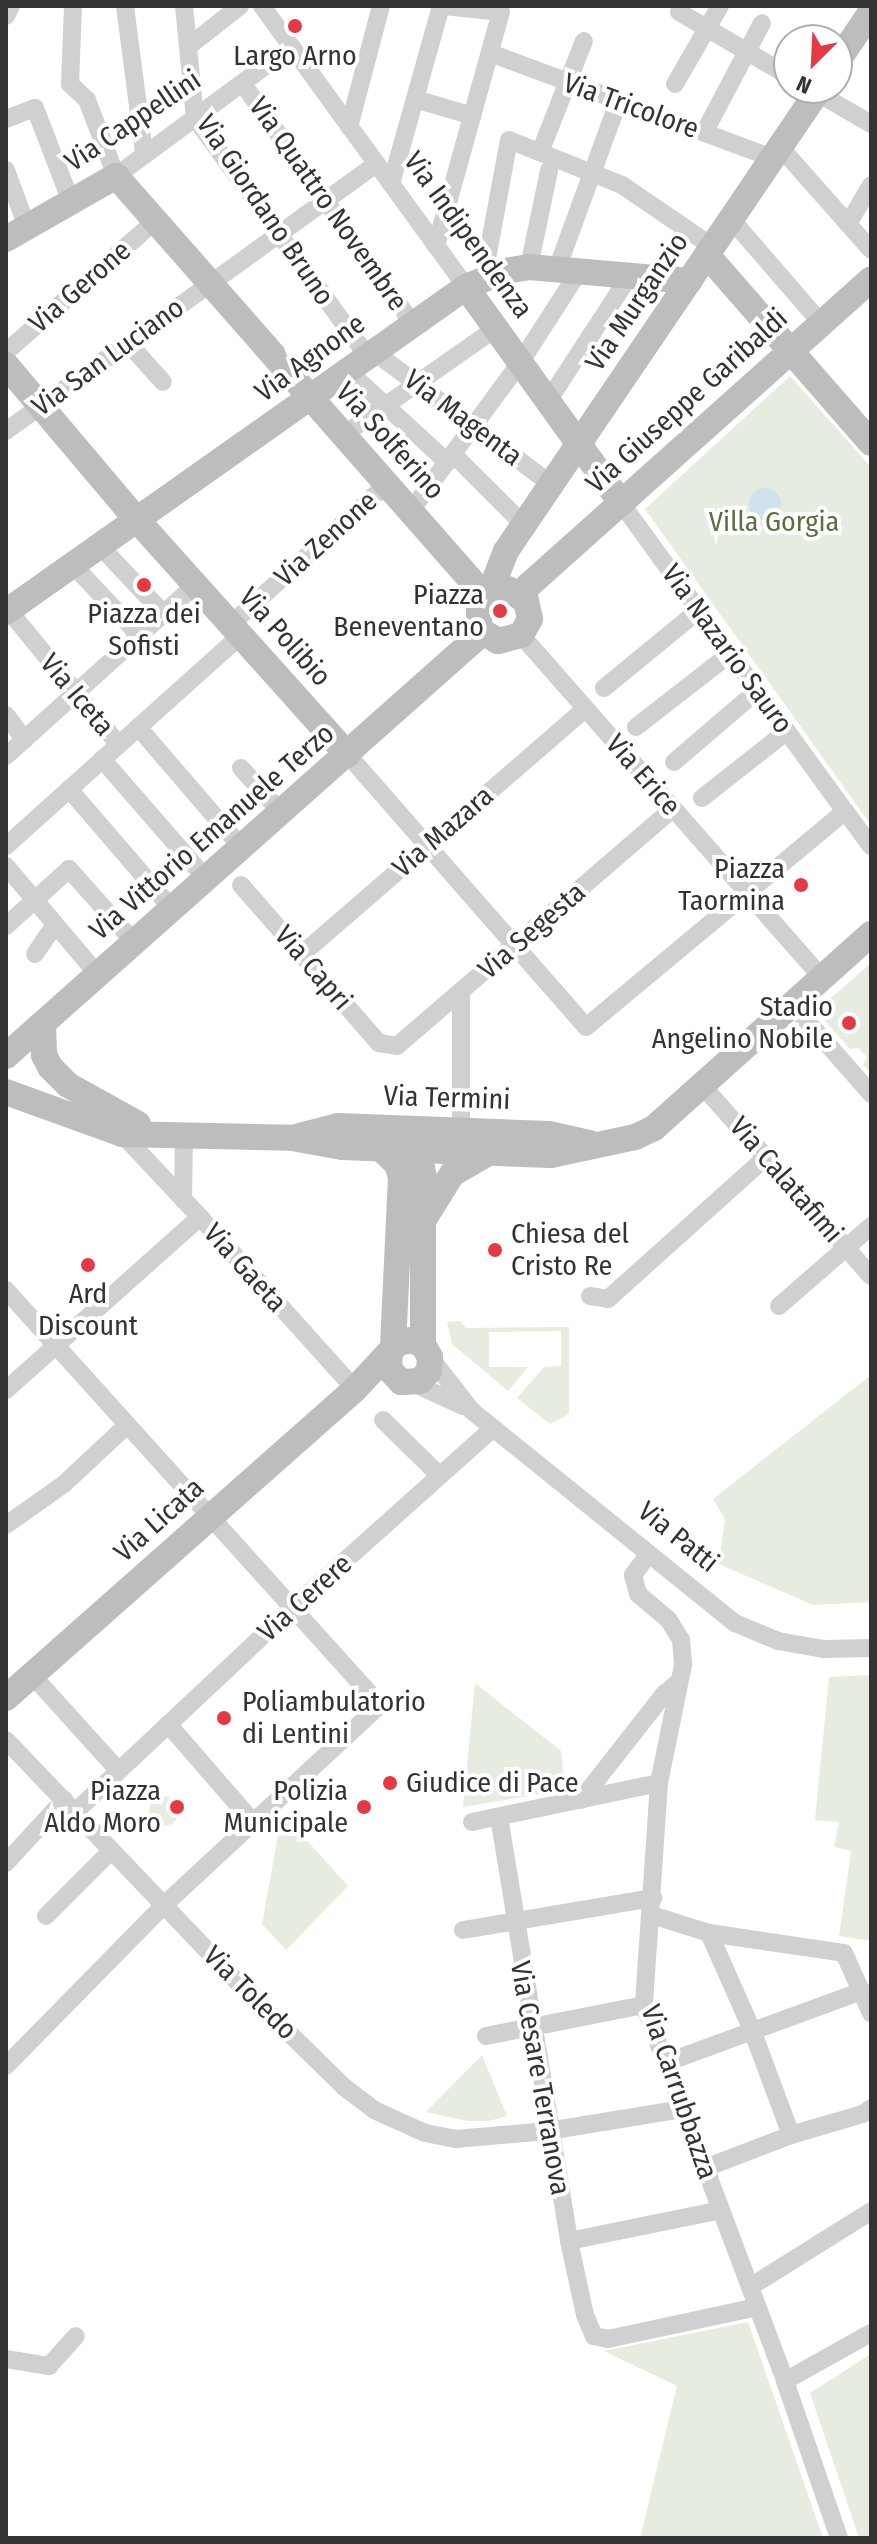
<!DOCTYPE html>
<style>
body{margin:0}
#map{position:relative;width:877px;height:2544px;overflow:hidden;background:#fff;font-family:"Fira Sans Condensed",sans-serif}
div>[style]{position:absolute}
[style*='--x']{left:calc(var(--x)*1px);top:calc(var(--y)*1px);width:calc(var(--w)*1px);rotate:calc(var(--a)*1deg)}
.green>*{inset:0;background:#e6ecdf}
.round{border-radius:50%}
.water>*{inset:0;background:#cfe2ee}
.street>*{height:18px;margin:-9px;padding:0 9px;transform-origin:9px;border-radius:9px;background:#d0d0d0}
.secondary>*{height:26px;margin:-13px;padding:0 13px;transform-origin:13px;border-radius:13px;background:#bdbdbd}
.dots>*{width:22px;height:22px;translate:-50% -50%;box-sizing:border-box;border:4px solid #fff;border-radius:50%}
span{translate:-50% -50%;white-space:nowrap;text-align:center;line-height:1.15;-webkit-text-stroke:8px #fff;paint-order:stroke}
.poi-label{font-size:28px;color:#333}
.right{translate:-100% -50%;text-align:right}
.left{translate:0 -50%;text-align:left}
.street-label{font-size:28px;color:#333}
.park-label{font-size:28px;color:#56703f}
.frame{position:absolute;inset:0;border:8px solid #333;pointer-events:none}
.north{position:absolute;left:773px;top:24px;width:80px;height:80px;box-sizing:border-box;background:#fff;border:2px solid #adadad;border-radius:50%;rotate:204deg;font-size:22px;font-weight:700;line-height:32px;text-align:center;color:#333}
.north::after{content:'';display:block;margin:auto;width:28px;height:36px;background:#e63946;clip-path:polygon(50% 0,100% 100%,50% 72%,0 100%)}
</style>
<div id="map">
<div class="green">
<div style="clip-path:polygon(790px 376px,871px 467px,871px 825px,645px 509px)"></div>
<div style="clip-path:polygon(871px 963px,871px 1073px,863px 1065px,867px 1057px,858px 1048px,850px 1049px,816px 1011px)"></div>
<div style="clip-path:polygon(460px 1321px,466px 1328px,569px 1327px,569px 1414px,550px 1424px,517px 1398px,544px 1367px,561px 1366px,561px 1331px,489px 1332px,489px 1367px,528px 1367px,508px 1391px,452px 1344px,447px 1322px)"></div>
<div style="clip-path:polygon(871px 1375px,871px 1602px,813px 1605px,719px 1564px,725px 1519px,713px 1499px)"></div>
<div style="clip-path:polygon(871px 1675px,871px 1941px,839px 1936px,851px 1851px,834px 1847px,839px 1822px,815px 1820px,829px 1677px)"></div>
<div style="clip-path:polygon(475px 1683px,561px 1751px,565px 1790px,463px 1807px)"></div>
<div class="round" style="left:149px;top:1796px;width:30px;height:30px"></div>
<div style="clip-path:polygon(282px 1813px,348px 1886px,286px 1950px,262px 1924px)"></div>
<div style="clip-path:polygon(482px 2055px,507px 2116px,489px 2121px,468px 2121px,426px 2112px)"></div>
<div style="clip-path:polygon(748px 2322px,823px 2538px,640px 2538px,677px 2386px,604px 2351px)"></div>
<div style="clip-path:polygon(871px 2354px,871px 2538px,859px 2538px,810px 2393px)"></div>
</div>
<div class="water">
<div class="round" style="left:749px;top:488px;width:32px;height:32px"></div>
</div>
<div class="street">
<div style="--x:73;--y:6;--w:78;--a:92.2"></div>
<div style="--x:70;--y:84;--w:23;--a:43"></div>
<div style="--x:87;--y:100;--w:81;--a:69.1"></div>
<div style="--x:116;--y:176;--w:217;--a:-36.4"></div>
<div style="--x:125;--y:6;--w:148;--a:82.6"></div>
<div style="--x:184;--y:6;--w:113;--a:84.4"></div>
<div style="--x:195;--y:118;--w:294;--a:54.1"></div>
<div style="--x:262;--y:6;--w:347;--a:54"></div>
<div style="--x:444;--y:6;--w:57;--a:6"></div>
<div style="--x:679;--y:12;--w:127;--a:30.2"></div>
<div style="--x:6;--y:16;--w:11;--a:-63"></div>
<div style="--x:189;--y:46;--w:65;--a:-38.1"></div>
<div style="--x:490;--y:53;--w:301;--a:20.4"></div>
<div style="--x:243;--y:84;--w:294;--a:54.7"></div>
<div style="--x:675;--y:84;--w:90;--a:-60"></div>
<div style="--x:809;--y:88;--w:72;--a:30.1"></div>
<div style="--x:415;--y:99;--w:60;--a:16.3"></div>
<div style="--x:6;--y:119;--w:31;--a:-21"></div>
<div style="--x:35;--y:108;--w:101;--a:69"></div>
<div style="--x:349;--y:127;--w:125;--a:-75.2"></div>
<div style="--x:704;--y:133;--w:124;--a:-62.2"></div>
<div style="--x:780;--y:147;--w:137;--a:48.5"></div>
<div style="--x:541;--y:150;--w:117;--a:-68.5"></div>
<div style="--x:6;--y:170;--w:61;--a:69.8"></div>
<div style="--x:391;--y:184;--w:185;--a:-74.3"></div>
<div style="--x:731;--y:219;--w:139;--a:49.1"></div>
<div style="--x:848;--y:224;--w:45;--a:-59.5"></div>
<div style="--x:436;--y:246;--w:243;--a:-74.5"></div>
<div style="--x:529;--y:267;--w:99;--a:-78.3"></div>
<div style="--x:557;--y:269;--w:178;--a:-69.9"></div>
<div style="--x:483;--y:280;--w:142;--a:-79.5"></div>
<div style="--x:509;--y:140;--w:122;--a:21.7"></div>
<div style="--x:622;--y:185;--w:110;--a:34.3"></div>
<div style="--x:128;--y:343;--w:52;--a:48.1"></div>
<div style="--x:373;--y:351;--w:224;--a:36.8"></div>
<div style="--x:6;--y:352;--w:198;--a:-41.3"></div>
<div style="--x:347;--y:370;--w:136;--a:42.6"></div>
<div style="--x:548;--y:401;--w:150;--a:-56.9"></div>
<div style="--x:6;--y:431;--w:456;--a:-35.8"></div>
<div style="--x:342;--y:436;--w:188;--a:-35"></div>
<div style="--x:453;--y:454;--w:102;--a:45"></div>
<div style="--x:621;--y:503;--w:381;--a:54"></div>
<div style="--x:410;--y:512;--w:185;--a:-53.6"></div>
<div style="--x:520;--y:363;--w:111;--a:-57.2"></div>
<div style="--x:101;--y:547;--w:92;--a:46.8"></div>
<div style="--x:73;--y:565;--w:98;--a:46.7"></div>
<div style="--x:6;--y:607;--w:178;--a:50.7"></div>
<div style="--x:230;--y:625;--w:210;--a:-41.9"></div>
<div style="--x:521;--y:635;--w:456;--a:48.7"></div>
<div style="--x:604;--y:688;--w:123;--a:-39.4"></div>
<div style="--x:6;--y:715;--w:31;--a:53"></div>
<div style="--x:138;--y:727;--w:160;--a:49.3"></div>
<div style="--x:636;--y:727;--w:120;--a:-37.9"></div>
<div style="--x:348;--y:755;--w:361;--a:48.8"></div>
<div style="--x:586;--y:1027;--w:337;--a:-39.8"></div>
<div style="--x:845;--y:811;--w:44;--a:53.4"></div>
<div style="--x:6;--y:756;--w:255;--a:-42.1"></div>
<div style="--x:102;--y:759;--w:160;--a:49"></div>
<div style="--x:674;--y:762;--w:111;--a:-40.6"></div>
<div style="--x:241;--y:768;--w:61;--a:47.7"></div>
<div style="--x:69;--y:789;--w:160;--a:49.3"></div>
<div style="--x:702;--y:798;--w:108;--a:-38.2"></div>
<div style="--x:6;--y:846;--w:314;--a:-41.9"></div>
<div style="--x:6;--y:866;--w:143;--a:49.8"></div>
<div style="--x:241;--y:885;--w:210;--a:48.9"></div>
<div style="--x:379;--y:1043;--w:18;--a:9"></div>
<div style="--x:397;--y:1046;--w:364;--a:-40.7"></div>
<div style="--x:6;--y:926;--w:85;--a:-42.1"></div>
<div style="--x:69;--y:869;--w:99;--a:48.3"></div>
<div style="--x:35;--y:954;--w:36;--a:-56"></div>
<div style="--x:301;--y:955;--w:376;--a:-40.9"></div>
<div style="--x:461;--y:992;--w:138;--a:90"></div>
<div style="--x:792;--y:1004;--w:120;--a:48.7"></div>
<div style="--x:701;--y:1084;--w:256;--a:48.5"></div>
<div style="--x:122;--y:1134;--w:114;--a:46.8"></div>
<div style="--x:183;--y:1200;--w:62;--a:-89.1"></div>
<div style="--x:6;--y:1290;--w:559;--a:47.97"></div>
<div style="--x:380;--y:1705;--w:293;--a:137.2"></div>
<div style="--x:165;--y:1904;--w:227;--a:134.5"></div>
<div style="--x:590;--y:1296;--w:18;--a:9"></div>
<div style="--x:608;--y:1299;--w:212;--a:-41.9"></div>
<div style="--x:779;--y:1306;--w:122;--a:-41"></div>
<div style="--x:430;--y:1357;--w:68;--a:52.1"></div>
<div style="--x:472;--y:1411;--w:338;--a:38.9"></div>
<div style="--x:735;--y:1623;--w:47;--a:22.7"></div>
<div style="--x:778;--y:1641;--w:47;--a:9.9"></div>
<div style="--x:824;--y:1649;--w:47;--a:-1.2"></div>
<div style="--x:413;--y:1383;--w:55;--a:24.7"></div>
<div style="--x:6;--y:1390;--w:260;--a:-41.7"></div>
<div style="--x:200;--y:1217;--w:232;--a:48"></div>
<div style="--x:383;--y:1420;--w:78;--a:44.5"></div>
<div style="--x:6;--y:1525;--w:71;--a:-35.3"></div>
<div style="--x:64;--y:1484;--w:86;--a:-43.1"></div>
<div style="--x:648;--y:1555;--w:25;--a:127"></div>
<div style="--x:633;--y:1575;--w:20;--a:75"></div>
<div style="--x:638;--y:1594;--w:39;--a:40"></div>
<div style="--x:668;--y:1619;--w:25;--a:58"></div>
<div style="--x:681;--y:1640;--w:25;--a:85"></div>
<div style="--x:683;--y:1665;--w:120;--a:101.5"></div>
<div style="--x:659;--y:1783;--w:223;--a:93.9"></div>
<div style="--x:644;--y:2005;--w:402;--a:69.4"></div>
<div style="--x:785;--y:2381;--w:166;--a:71"></div>
<div style="--x:33;--y:1676;--w:127;--a:47.9"></div>
<div style="--x:168;--y:1724;--w:128;--a:49.1"></div>
<div style="--x:6;--y:1740;--w:339;--a:46.3"></div>
<div style="--x:240;--y:1985;--w:146;--a:44.4"></div>
<div style="--x:344;--y:2087;--w:38;--a:37"></div>
<div style="--x:374;--y:2110;--w:56;--a:24.3"></div>
<div style="--x:425;--y:2133;--w:31;--a:11"></div>
<div style="--x:455;--y:2139;--w:93;--a:-4.9"></div>
<div style="--x:548;--y:2131;--w:137;--a:-9.3"></div>
<div style="--x:581;--y:1800;--w:135;--a:-51.9"></div>
<div style="--x:664;--y:1694;--w:19;--a:-39"></div>
<div style="--x:75;--y:1812;--w:298;--a:-43.2"></div>
<div style="--x:292;--y:1608;--w:270;--a:-41.8"></div>
<div style="--x:499;--y:1817;--w:430;--a:80.6"></div>
<div style="--x:569;--y:2241;--w:76;--a:77.8"></div>
<div style="--x:585;--y:2315;--w:23;--a:67"></div>
<div style="--x:594;--y:2336;--w:14;--a:12"></div>
<div style="--x:608;--y:2339;--w:152;--a:-12.1"></div>
<div style="--x:472;--y:1822;--w:191;--a:-11.8"></div>
<div style="--x:6;--y:1863;--w:86;--a:-47.4"></div>
<div style="--x:652;--y:1915;--w:60;--a:17.5"></div>
<div style="--x:709;--y:1933;--w:136;--a:8.4"></div>
<div style="--x:844;--y:1953;--w:66;--a:65.8"></div>
<div style="--x:46;--y:1916;--w:93;--a:-45"></div>
<div style="--x:463;--y:1930;--w:193;--a:-9.6"></div>
<div style="--x:709;--y:1933;--w:106;--a:66.1"></div>
<div style="--x:752;--y:2030;--w:112;--a:69.6"></div>
<div style="--x:486;--y:2036;--w:161;--a:-11.1"></div>
<div style="--x:665;--y:2063;--w:210;--a:-20.1"></div>
<div style="--x:705;--y:2168;--w:92;--a:-21"></div>
<div style="--x:791;--y:2135;--w:75;--a:-16.3"></div>
<div style="--x:863;--y:2114;--w:10;--a:-37"></div>
<div style="--x:569;--y:2241;--w:155;--a:-11.5"></div>
<div style="--x:750;--y:2287;--w:143;--a:-32.1"></div>
<div style="--x:6;--y:2359;--w:44;--a:9.2"></div>
<div style="--x:49;--y:2366;--w:40;--a:-48"></div>
<div style="--x:785;--y:2381;--w:98;--a:-29.2"></div>
</div>
<div class="secondary">
<div style="--x:837;--y:62;--w:60;--a:-55.8"></div>
<div style="--x:6;--y:239;--w:127;--a:-29.8"></div>
<div style="--x:116;--y:176;--w:559;--a:48.7"></div>
<div style="--x:707;--y:255;--w:249;--a:48.9"></div>
<div style="--x:466;--y:287;--w:266;--a:54.3"></div>
<div style="--x:6;--y:365;--w:204;--a:49.8"></div>
<div style="--x:138;--y:521;--w:314;--a:48.1"></div>
<div style="--x:490;--y:592;--w:18;--a:-9"></div>
<div style="--x:508;--y:589;--w:22;--a:34"></div>
<div style="--x:526;--y:601;--w:18;--a:77"></div>
<div style="--x:530;--y:619;--w:18;--a:119"></div>
<div style="--x:521;--y:635;--w:24;--a:165"></div>
<div style="--x:498;--y:641;--w:17;--a:-149"></div>
<div style="--x:483;--y:632;--w:9;--a:-117"></div>
<div style="--x:479;--y:624;--w:20;--a:-90"></div>
<div style="--x:479;--y:604;--w:16;--a:-47"></div>
<div style="--x:490;--y:592;--w:44;--a:-68.7"></div>
<div style="--x:506;--y:551;--w:559;--a:-55.86"></div>
<div style="--x:519;--y:594;--w:472;--a:-41.8"></div>
<div style="--x:6;--y:612;--w:563;--a:-35.24"></div>
<div style="--x:466;--y:287;--w:41;--a:-22.8"></div>
<div style="--x:504;--y:271;--w:25;--a:-9"></div>
<div style="--x:529;--y:267;--w:161;--a:5"></div>
<div style="--x:43;--y:1024;--w:31;--a:88"></div>
<div style="--x:44;--y:1055;--w:13;--a:63"></div>
<div style="--x:50;--y:1067;--w:25;--a:45"></div>
<div style="--x:68;--y:1085;--w:80;--a:29.1"></div>
<div style="--x:6;--y:1056;--w:638;--a:-41.63"></div>
<div style="--x:6;--y:1092;--w:123;--a:19.9"></div>
<div style="--x:122;--y:1134;--w:170;--a:1.3"></div>
<div style="--x:292;--y:1138;--w:51;--a:10.2"></div>
<div style="--x:342;--y:1147;--w:209;--a:2.2"></div>
<div style="--x:551;--y:1155;--w:86;--a:-12.1"></div>
<div style="--x:635;--y:1137;--w:21;--a:-25"></div>
<div style="--x:654;--y:1128;--w:291;--a:-41.8"></div>
<div style="--x:299;--y:1136;--w:40;--a:-14.4"></div>
<div style="--x:338;--y:1126;--w:211;--a:2.2"></div>
<div style="--x:549;--y:1134;--w:41;--a:12.7"></div>
<div style="--x:402;--y:1140;--w:34;--a:54"></div>
<div style="--x:422;--y:1168;--w:19;--a:78"></div>
<div style="--x:426;--y:1187;--w:27;--a:96"></div>
<div style="--x:380;--y:1148;--w:23;--a:43"></div>
<div style="--x:397;--y:1164;--w:14;--a:73"></div>
<div style="--x:401;--y:1177;--w:170;--a:92.7"></div>
<div style="--x:423;--y:1345;--w:124;--a:-90"></div>
<div style="--x:423;--y:1221;--w:55;--a:-58.3"></div>
<div style="--x:452;--y:1174;--w:39;--a:-30"></div>
<div style="--x:6;--y:1698;--w:466;--a:-41.5"></div>
<div style="--x:355;--y:1389;--w:63;--a:-46.9"></div>
<div style="--x:398;--y:1343;--w:13;--a:-13"></div>
<div style="--x:411;--y:1340;--w:13;--a:23"></div>
<div style="--x:423;--y:1345;--w:14;--a:60"></div>
<div style="--x:430;--y:1357;--w:14;--a:94"></div>
<div style="--x:429;--y:1371;--w:13;--a:132"></div>
<div style="--x:420;--y:1381;--w:19;--a:177"></div>
<div style="--x:401;--y:1382;--w:18;--a:-133"></div>
<div style="--x:389;--y:1369;--w:17;--a:-87"></div>
</div>
<div class="dots">
<div style="left:295px;top:26px;background:#e63946"></div>
<div style="left:144px;top:585px;background:#e63946"></div>
<div style="left:500px;top:611px;background:#e63946"></div>
<div style="left:801px;top:885px;background:#e63946"></div>
<div style="left:849px;top:1023px;background:#e63946"></div>
<div style="left:495px;top:1250px;background:#e63946"></div>
<div style="left:88px;top:1265px;background:#e63946"></div>
<div style="left:224px;top:1718px;background:#e63946"></div>
<div style="left:390px;top:1783px;background:#e63946"></div>
<div style="left:177px;top:1807px;background:#e63946"></div>
<div style="left:364px;top:1807px;background:#e63946"></div>
</div>
<div class="poi-label">
<span style="left:295px;top:56px">Largo Arno</span>
<span class="right" style="left:484px;top:611px">Piazza<br>Beneventano</span>
<span style="left:144px;top:630px">Piazza dei<br>Sofisti</span>
<span class="right" style="left:785px;top:885px">Piazza<br>Taormina</span>
<span class="right" style="left:833px;top:1023px">Stadio<br>Angelino Nobile</span>
<span class="left" style="left:511px;top:1250px">Chiesa del<br>Cristo Re</span>
<span style="left:88px;top:1310px">Ard<br>Discount</span>
<span class="left" style="left:242px;top:1718px">Poliambulatorio<br>di Lentini</span>
<span class="left" style="left:406px;top:1783px">Giudice di Pace</span>
<span class="right" style="left:161px;top:1807px">Piazza<br>Aldo Moro</span>
<span class="right" style="left:348px;top:1807px">Polizia<br>Municipale</span>
</div>
<div class="street-label">
<span style="left:631px;top:106px;rotate:20deg">Via Tricolore</span>
<span style="left:133px;top:121px;rotate:-34deg">Via Cappellini</span>
<span style="left:328px;top:204px;rotate:55deg">Via Quattro Novembre</span>
<span style="left:265px;top:210px;rotate:56deg">Via Giordano Bruno</span>
<span style="left:468px;top:235px;rotate:54deg">Via Indipendenza</span>
<span style="left:80px;top:287px;rotate:-41deg">Via Gerone</span>
<span style="left:637px;top:302px;rotate:-56deg">Via Murganzio</span>
<span style="left:108px;top:357px;rotate:-36deg">Via San Luciano</span>
<span style="left:310px;top:358px;rotate:-36deg">Via Agnone</span>
<span style="left:687px;top:401px;rotate:-42deg">Via Giuseppe Garibaldi</span>
<span style="left:463px;top:418px;rotate:37deg">Via Magenta</span>
<span style="left:390px;top:441px;rotate:48deg">Via Solferino</span>
<span style="left:326px;top:539px;rotate:-42deg">Via Zenone</span>
<span style="left:285px;top:637px;rotate:48deg">Via Polibio</span>
<span style="left:727px;top:649px;rotate:54deg">Via Nazario Sauro</span>
<span style="left:77px;top:695px;rotate:50deg">Via Iceta</span>
<span style="left:643px;top:775px;rotate:49deg">Via Erice</span>
<span style="left:212px;top:832px;rotate:-41deg">Via Vittorio Emanuele Terzo</span>
<span style="left:443px;top:832px;rotate:-41deg">Via Mazara</span>
<span style="left:532px;top:931px;rotate:-41deg">Via Segesta</span>
<span style="left:313px;top:968px;rotate:49deg">Via Capri</span>
<span style="left:447px;top:1098px;rotate:2deg">Via Termini</span>
<span style="left:786px;top:1180px;rotate:49deg">Via Calatafimi</span>
<span style="left:245px;top:1268px;rotate:48deg">Via Gaeta</span>
<span style="left:159px;top:1520px;rotate:-42deg">Via Licata</span>
<span style="left:678px;top:1537px;rotate:39deg">Via Patti</span>
<span style="left:305px;top:1598px;rotate:-42deg">Via Cerere</span>
<span style="left:250px;top:1993px;rotate:45deg">Via Toledo</span>
<span style="left:540px;top:2078px;rotate:80deg">Via Cesare Terranova</span>
<span style="left:679px;top:2092px;rotate:71deg">Via Carrubbazza</span>
</div>
<div class="park-label">
<span style="left:774px;top:522px">Villa Gorgia</span>
</div>
<div class="frame"></div>
<div class="north">N</div>
</div>
